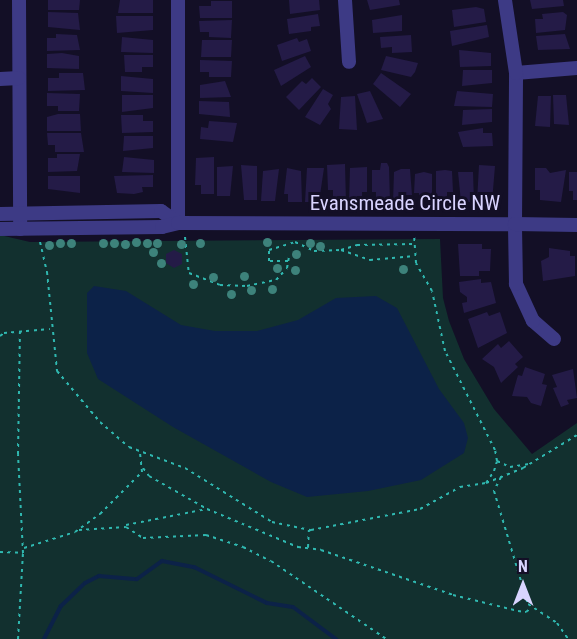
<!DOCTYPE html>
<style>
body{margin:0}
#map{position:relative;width:577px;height:639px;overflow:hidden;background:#130f26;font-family:"Roboto Condensed",sans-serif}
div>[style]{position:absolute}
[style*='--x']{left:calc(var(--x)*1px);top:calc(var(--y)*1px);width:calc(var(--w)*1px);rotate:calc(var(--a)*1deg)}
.green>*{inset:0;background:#12302f}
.water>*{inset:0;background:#0c2248}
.stream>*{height:4px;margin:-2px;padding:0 2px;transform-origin:2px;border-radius:2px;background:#0c2248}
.building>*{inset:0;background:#241b47}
.path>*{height:2px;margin-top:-1px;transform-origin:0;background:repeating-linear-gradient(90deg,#2fb8b0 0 3px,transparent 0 7.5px)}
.street>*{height:14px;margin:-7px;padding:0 7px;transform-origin:7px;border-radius:7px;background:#3d3a85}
.trees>*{width:9px;height:9px;margin:-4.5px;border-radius:50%;background:#3d827b}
span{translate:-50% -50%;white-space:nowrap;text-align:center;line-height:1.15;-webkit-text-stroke:6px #130f26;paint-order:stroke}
.street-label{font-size:21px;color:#d9d4ff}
.north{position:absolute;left:493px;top:555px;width:60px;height:60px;-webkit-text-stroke:4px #130f26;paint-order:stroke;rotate:0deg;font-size:16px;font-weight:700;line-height:24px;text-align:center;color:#d9d4ff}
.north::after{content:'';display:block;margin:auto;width:21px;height:27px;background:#d9d4ff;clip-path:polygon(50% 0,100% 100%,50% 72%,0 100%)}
</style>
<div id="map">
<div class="green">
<div style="clip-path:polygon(0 235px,30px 242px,440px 239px,443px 298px,449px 321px,464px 359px,494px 409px,532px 454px,577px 423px,577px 639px,0 639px)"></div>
</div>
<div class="water">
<div style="clip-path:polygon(94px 286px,126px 291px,181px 325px,215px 331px,257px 331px,298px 320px,336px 298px,376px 296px,397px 308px,439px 389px,464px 423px,468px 438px,464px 453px,421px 480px,368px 491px,307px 497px,271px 482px,173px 427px,98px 379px,87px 353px,87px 293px)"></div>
</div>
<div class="stream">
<div style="--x:44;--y:639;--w:37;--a:-63"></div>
<div style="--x:61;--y:606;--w:33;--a:-44"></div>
<div style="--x:85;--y:583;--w:16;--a:-27"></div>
<div style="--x:99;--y:576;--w:38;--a:5"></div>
<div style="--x:137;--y:579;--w:31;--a:-36"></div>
<div style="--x:162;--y:561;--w:33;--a:11"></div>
<div style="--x:194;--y:567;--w:81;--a:26.3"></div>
<div style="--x:267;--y:603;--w:26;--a:9"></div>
<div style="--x:293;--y:607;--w:54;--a:36.7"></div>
</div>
<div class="building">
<div style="clip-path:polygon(48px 0,80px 0,79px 10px,48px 10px)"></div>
<div style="clip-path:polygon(120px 0,153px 0,153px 13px,118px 13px)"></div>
<div style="clip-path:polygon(289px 0,319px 0,320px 10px,290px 14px)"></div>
<div style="clip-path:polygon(367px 0,399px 0,400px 5px,370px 10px)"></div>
<div style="clip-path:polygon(530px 0,563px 0,564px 6px,532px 9px)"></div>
<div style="clip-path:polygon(211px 1px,232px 1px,232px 18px,200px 18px,199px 6px,211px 6px)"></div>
<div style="clip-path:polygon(476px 7px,484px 9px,486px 22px,454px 27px,452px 10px)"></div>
<div style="clip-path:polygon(48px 12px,78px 13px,80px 30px,48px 27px)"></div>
<div style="clip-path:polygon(563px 12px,567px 15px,565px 30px,536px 33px,535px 19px,543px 19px,542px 14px)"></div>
<div style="clip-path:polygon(318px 14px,320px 26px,311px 27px,311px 31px,289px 34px,287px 19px)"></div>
<div style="clip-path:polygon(402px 15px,402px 31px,373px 33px,372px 20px)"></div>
<div style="clip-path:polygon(116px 16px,153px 16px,153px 30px,117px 33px)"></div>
<div style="clip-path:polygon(232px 20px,231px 38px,209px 37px,209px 32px,200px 32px,199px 21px)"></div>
<div style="clip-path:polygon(487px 25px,489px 37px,452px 46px,450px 31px)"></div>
<div style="clip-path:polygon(56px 34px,77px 35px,80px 50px,47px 51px,47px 38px,56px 38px)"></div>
<div style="clip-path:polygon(565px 34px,570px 49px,538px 50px,536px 36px)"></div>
<div style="clip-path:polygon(411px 35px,412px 52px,392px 53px,392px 47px,381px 48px,380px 37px)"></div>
<div style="clip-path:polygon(122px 37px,153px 40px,153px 53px,121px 52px)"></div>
<div style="clip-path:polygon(297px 38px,299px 42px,307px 39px,311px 51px,282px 61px,277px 45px)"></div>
<div style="clip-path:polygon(202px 40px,232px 40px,231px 57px,201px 57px)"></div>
<div style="clip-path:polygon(459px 50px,491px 53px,491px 66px,460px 67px)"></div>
<div style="clip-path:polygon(62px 53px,79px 56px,79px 69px,47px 68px,47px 54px)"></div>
<div style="clip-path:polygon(124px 55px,153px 55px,153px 67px,142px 67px,142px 72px,125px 72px)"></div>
<div style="clip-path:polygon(305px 56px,311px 67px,281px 86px,274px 70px)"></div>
<div style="clip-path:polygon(386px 56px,418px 63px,415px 72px,411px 77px,381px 70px)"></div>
<div style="clip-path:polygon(200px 60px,232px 61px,231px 77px,209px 77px,209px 72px,200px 72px)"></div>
<div style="clip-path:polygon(463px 70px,492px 70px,492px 83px,462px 86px)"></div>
<div style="clip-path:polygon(59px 73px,83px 73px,85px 90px,48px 91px,48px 78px,59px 78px)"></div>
<div style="clip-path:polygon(381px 73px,411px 94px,400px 107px,373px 84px)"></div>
<div style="clip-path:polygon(121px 76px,153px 79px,153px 93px,121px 91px)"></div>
<div style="clip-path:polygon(312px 78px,321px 87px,299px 110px,286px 97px,302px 81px,306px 84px)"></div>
<div style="clip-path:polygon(225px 81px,231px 97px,200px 98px,200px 85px)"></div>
<div style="clip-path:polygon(323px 89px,333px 95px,328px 104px,331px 109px,320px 125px,305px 117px)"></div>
<div style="clip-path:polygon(370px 91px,383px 119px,367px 123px,357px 94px)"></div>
<div style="clip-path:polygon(457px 91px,493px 94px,492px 107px,454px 106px)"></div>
<div style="clip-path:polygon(47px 93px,80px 94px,79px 111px,58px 111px,58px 106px,47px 106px)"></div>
<div style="clip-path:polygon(122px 95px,153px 95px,153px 108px,122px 112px)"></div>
<div style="clip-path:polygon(553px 95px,566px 95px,569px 125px,554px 124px)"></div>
<div style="clip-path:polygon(355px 96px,357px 130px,339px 129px,341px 97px)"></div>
<div style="clip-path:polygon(538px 96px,551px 96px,550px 127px,535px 126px)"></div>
<div style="clip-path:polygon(199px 101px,229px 102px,230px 117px,199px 114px)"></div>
<div style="clip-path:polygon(492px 109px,492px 122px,462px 125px,463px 110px)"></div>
<div style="clip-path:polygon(58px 114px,80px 114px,81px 131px,47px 131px,47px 117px)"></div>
<div style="clip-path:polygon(121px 115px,143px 115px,143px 121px,153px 121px,153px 132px,122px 133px)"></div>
<div style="clip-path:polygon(209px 121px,237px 123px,233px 142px,200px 139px,201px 127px,208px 128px)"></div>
<div style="clip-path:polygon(483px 128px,483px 133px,492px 133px,493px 146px,463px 147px,458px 132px)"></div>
<div style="clip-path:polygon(47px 133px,81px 133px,84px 152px,55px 152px,55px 145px,48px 145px)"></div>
<div style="clip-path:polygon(124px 136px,153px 136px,153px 148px,123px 151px)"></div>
<div style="clip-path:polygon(57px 154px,80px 154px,77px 171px,48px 172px,48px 158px,57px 158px)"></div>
<div style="clip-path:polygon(124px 157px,154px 160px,154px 173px,122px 172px)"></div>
<div style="clip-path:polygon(214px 157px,214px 194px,201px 194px,201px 185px,195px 185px,196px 158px)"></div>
<div style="clip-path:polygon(381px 163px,387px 163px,389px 167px,390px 202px,376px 202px,376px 192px,372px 192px,372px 170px,380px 170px)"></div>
<div style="clip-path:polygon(345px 164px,346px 202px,333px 203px,333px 190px,328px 190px,327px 165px)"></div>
<div style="clip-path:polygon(241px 165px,257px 166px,257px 200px,244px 200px)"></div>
<div style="clip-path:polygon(479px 165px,495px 166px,492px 202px,477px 202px)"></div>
<div style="clip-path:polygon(233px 166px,230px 196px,217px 196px,217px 167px)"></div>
<div style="clip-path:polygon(367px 167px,367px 192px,362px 192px,362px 202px,349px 202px,350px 168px)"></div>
<div style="clip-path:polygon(287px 168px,301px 171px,302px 202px,288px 202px,288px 194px,284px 194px)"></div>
<div style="clip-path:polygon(307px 168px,324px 168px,319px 202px,305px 202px)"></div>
<div style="clip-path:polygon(535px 168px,546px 168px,550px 173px,566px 170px,561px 202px,540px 200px,540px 190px,535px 190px)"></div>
<div style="clip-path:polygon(279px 169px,275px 201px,261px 201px,263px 171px)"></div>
<div style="clip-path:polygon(401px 169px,410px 169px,412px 195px,406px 195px,406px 202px,393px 202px,394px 172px)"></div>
<div style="clip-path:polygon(445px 170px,452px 171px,453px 192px,447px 192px,447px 202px,436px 202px,436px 171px)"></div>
<div style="clip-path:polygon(424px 172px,432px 174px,432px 202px,419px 202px,419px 193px,414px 193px,415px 174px)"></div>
<div style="clip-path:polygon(458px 172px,473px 172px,474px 202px,461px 202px)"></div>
<div style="clip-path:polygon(569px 172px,577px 172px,577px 200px,573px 200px,573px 191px,569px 191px)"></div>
<div style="clip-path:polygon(153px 175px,153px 187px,142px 187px,143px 192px,134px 194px,117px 193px,114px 176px)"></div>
<div style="clip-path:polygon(48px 176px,80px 176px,80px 193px,48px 189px)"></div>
<div style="clip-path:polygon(458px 244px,482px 244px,482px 249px,491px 249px,490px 271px,479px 271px,479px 276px,460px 276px)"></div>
<div style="clip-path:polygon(549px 248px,570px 251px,570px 256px,575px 256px,575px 276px,543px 281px,541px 261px,549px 257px)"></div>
<div style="clip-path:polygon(174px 250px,182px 254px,182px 264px,174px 268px,166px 263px,166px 254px)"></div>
<div style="clip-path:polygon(481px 279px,481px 283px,491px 282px,496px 303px,464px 313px,462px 303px,467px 302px,467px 297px,460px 292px,459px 282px)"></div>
<div style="clip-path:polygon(487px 312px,489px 316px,500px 312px,507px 333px,478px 348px,468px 319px)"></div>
<div style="clip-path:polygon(509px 341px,523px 357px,515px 364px,518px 367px,501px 383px,494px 367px,482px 359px,498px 344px,501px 348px)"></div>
<div style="clip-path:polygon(525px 367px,545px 374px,542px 384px,547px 385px,541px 406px,531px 403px,527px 397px,512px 396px,518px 375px,522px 376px)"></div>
<div style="clip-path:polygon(573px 369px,577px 398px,567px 400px,569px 404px,561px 407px,553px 388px,557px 387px,552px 375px)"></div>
</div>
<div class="path">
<div style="--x:185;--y:237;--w:36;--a:84"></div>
<div style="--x:189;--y:273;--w:33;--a:21"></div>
<div style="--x:220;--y:285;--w:27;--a:2"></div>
<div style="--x:247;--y:286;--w:30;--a:-12"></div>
<div style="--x:276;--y:280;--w:16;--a:-47"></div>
<div style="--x:287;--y:268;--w:11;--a:-80"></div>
<div style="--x:40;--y:242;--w:31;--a:77"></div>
<div style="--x:47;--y:272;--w:100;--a:84.2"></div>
<div style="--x:57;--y:371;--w:67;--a:49.9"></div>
<div style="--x:100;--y:422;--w:38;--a:41"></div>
<div style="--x:129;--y:447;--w:60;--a:20.6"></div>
<div style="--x:185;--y:468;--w:102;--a:31.8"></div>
<div style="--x:272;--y:522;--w:40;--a:12"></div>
<div style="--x:311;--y:530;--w:111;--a:-10.9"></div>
<div style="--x:420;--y:509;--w:46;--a:-28.8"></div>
<div style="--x:460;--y:487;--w:26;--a:-9"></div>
<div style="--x:486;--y:483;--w:14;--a:-56"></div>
<div style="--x:494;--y:471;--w:10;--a:-73"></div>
<div style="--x:497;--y:461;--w:11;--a:-100"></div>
<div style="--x:495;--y:450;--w:111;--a:-116.8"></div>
<div style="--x:445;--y:351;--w:61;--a:-102.2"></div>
<div style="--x:432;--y:291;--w:32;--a:-120"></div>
<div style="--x:416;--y:263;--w:26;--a:-94"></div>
<div style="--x:341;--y:250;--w:17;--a:-17"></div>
<div style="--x:357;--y:245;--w:57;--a:-1"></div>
<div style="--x:288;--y:261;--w:19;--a:180"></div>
<div style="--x:269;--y:261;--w:11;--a:-90"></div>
<div style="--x:269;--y:250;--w:27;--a:-17"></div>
<div style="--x:295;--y:242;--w:21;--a:25"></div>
<div style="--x:314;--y:251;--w:27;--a:-2"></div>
<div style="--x:341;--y:250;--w:31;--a:19"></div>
<div style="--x:370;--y:260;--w:45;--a:-5.1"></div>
<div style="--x:0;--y:336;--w:5;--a:-37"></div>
<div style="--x:4;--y:333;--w:46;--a:-5"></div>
<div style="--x:497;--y:461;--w:14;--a:25"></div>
<div style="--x:510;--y:467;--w:19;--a:-9"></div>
<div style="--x:143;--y:468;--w:10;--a:53"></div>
<div style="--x:149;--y:476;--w:67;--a:29.6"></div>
<div style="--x:207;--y:509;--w:99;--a:22.7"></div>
<div style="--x:298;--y:547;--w:23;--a:7"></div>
<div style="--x:321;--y:550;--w:139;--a:18.8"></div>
<div style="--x:453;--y:595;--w:67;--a:13.8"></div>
<div style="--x:518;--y:611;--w:8;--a:7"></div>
<div style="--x:526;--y:612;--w:6;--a:-39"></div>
<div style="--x:501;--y:477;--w:16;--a:117"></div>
<div style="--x:494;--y:491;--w:118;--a:73.3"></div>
<div style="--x:528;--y:604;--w:35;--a:33"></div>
<div style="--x:557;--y:623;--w:19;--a:55"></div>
<div style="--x:486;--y:483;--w:40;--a:-22"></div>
<div style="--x:523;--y:468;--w:63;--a:-31.4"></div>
<div style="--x:126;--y:525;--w:83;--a:-11.2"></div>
<div style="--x:79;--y:530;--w:47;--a:-3.7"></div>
<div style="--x:126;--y:527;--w:20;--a:33"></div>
<div style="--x:143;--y:538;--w:63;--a:-2.7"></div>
<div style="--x:206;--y:535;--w:39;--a:18"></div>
<div style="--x:243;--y:547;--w:31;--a:27"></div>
<div style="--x:271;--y:561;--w:139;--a:34.1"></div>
<div style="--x:308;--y:547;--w:17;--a:-87"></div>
<div style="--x:24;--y:548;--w:53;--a:-17.4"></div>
<div style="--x:75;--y:532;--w:31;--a:-36"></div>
<div style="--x:100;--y:514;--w:59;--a:-45"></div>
<div style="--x:142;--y:472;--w:20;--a:-96"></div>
<div style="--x:0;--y:552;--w:23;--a:2"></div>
<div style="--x:18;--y:639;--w:86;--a:-86.7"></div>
<div style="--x:23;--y:553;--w:99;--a:-92.9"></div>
<div style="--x:18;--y:454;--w:122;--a:-89.1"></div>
</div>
<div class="street">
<div style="--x:19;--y:0;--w:229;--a:89.7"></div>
<div style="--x:178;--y:0;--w:223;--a:90"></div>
<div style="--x:345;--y:0;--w:62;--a:86.3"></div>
<div style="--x:516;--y:73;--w:61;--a:-4.7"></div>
<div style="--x:0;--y:79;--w:19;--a:-3"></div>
<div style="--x:0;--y:214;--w:161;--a:-1.1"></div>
<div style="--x:161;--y:211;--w:21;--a:35"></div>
<div style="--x:0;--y:229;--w:162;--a:-0.7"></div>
<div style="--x:162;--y:227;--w:16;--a:-14"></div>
<div style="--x:178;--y:223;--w:337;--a:0.2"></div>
<div style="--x:515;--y:224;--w:151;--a:-89.6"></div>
<div style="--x:516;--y:73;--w:74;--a:-98.6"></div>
<div style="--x:554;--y:339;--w:28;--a:-139"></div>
<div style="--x:533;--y:321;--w:41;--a:-114.7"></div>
<div style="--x:516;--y:284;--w:60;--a:-91"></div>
<div style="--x:515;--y:224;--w:62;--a:0.9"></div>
</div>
<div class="trees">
<div style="left:136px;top:242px"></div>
<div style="left:267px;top:242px"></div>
<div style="left:60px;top:243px"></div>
<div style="left:71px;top:243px"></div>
<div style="left:103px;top:243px"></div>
<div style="left:114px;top:243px"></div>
<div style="left:147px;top:243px"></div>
<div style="left:157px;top:243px"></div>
<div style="left:200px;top:243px"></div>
<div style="left:310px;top:243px"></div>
<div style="left:125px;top:244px"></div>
<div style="left:181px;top:244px"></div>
<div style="left:49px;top:245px"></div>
<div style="left:320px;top:246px"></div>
<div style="left:153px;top:252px"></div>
<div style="left:296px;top:254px"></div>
<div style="left:161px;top:263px"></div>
<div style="left:277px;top:268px"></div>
<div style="left:403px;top:269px"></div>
<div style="left:295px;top:270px"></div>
<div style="left:244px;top:276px"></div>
<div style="left:213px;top:277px"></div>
<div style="left:193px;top:284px"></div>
<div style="left:272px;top:289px"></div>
<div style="left:251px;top:290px"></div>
<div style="left:231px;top:294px"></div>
</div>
<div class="street-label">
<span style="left:405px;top:203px">Evansmeade Circle NW</span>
</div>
<div class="north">N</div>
</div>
